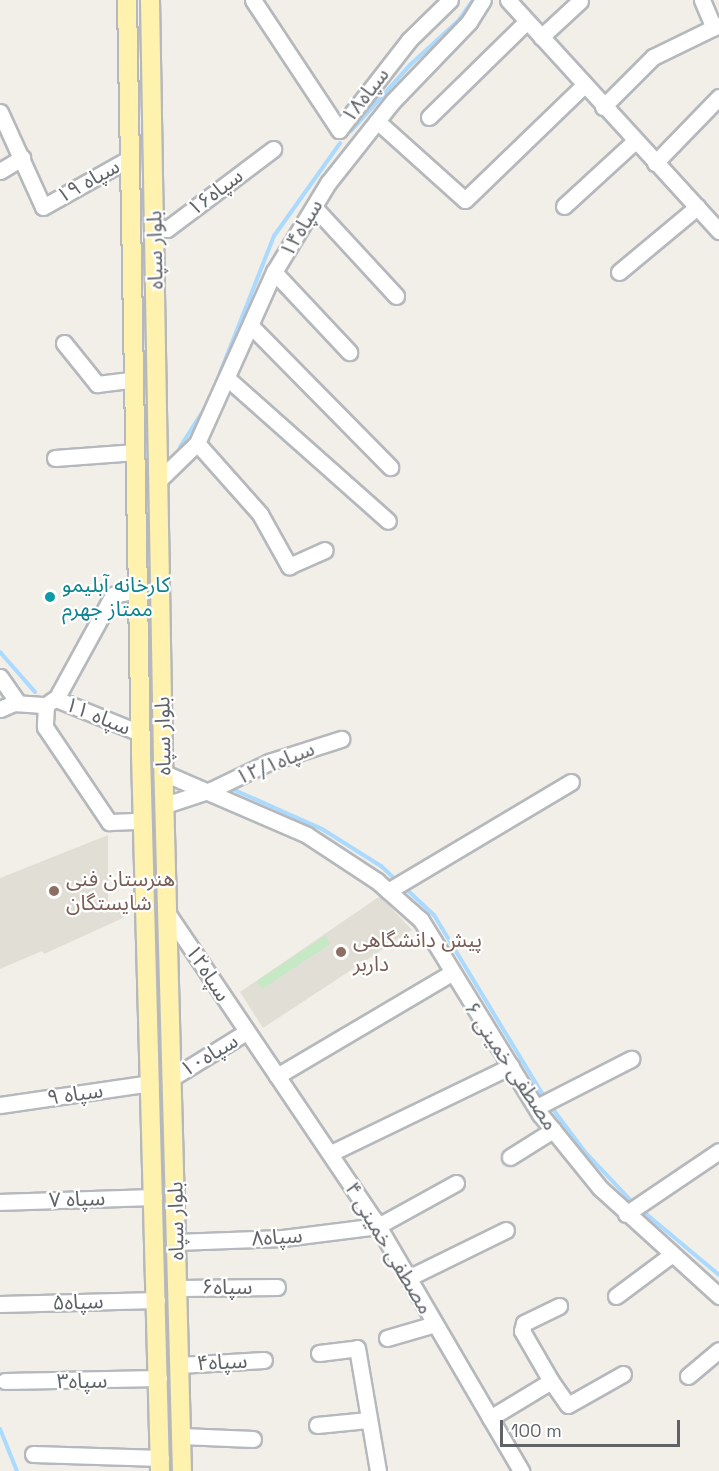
<!DOCTYPE html>
<meta charset="utf-8">
<style>
body{margin:0}
#map{position:relative;width:719px;height:1471px;overflow:hidden;background:#f1efe8;font-family:"Space Grotesk","Noto Sans Arabic",sans-serif}
div>[style]{position:absolute}
[style*='--x']{left:calc(var(--x)*1px);top:calc(var(--y)*1px);width:calc(var(--w)*1px);rotate:calc(var(--a)*1deg)}
.education>*{inset:0;background:#e1ded6}
.green>*{inset:0;background:#c5e8c5}
.stream>*{height:4px;margin:-2px;padding:0 2px;transform-origin:2px;border-radius:2px;background:#aadaff}
.roads{filter:drop-shadow(2px 0 #b5b8bc) drop-shadow(-2px 0 #b5b8bc) drop-shadow(0 2px #b5b8bc) drop-shadow(0 -2px #b5b8bc)}
.minor>*{height:15px;margin:-7.5px;padding:0 7.5px;transform-origin:7.5px;border-radius:7.5px;background:#fff}
.major>*{height:18px;margin:-9px;padding:0 9px;transform-origin:9px;border-radius:9px;background:#fff2af}
.dots>*{width:16px;height:16px;translate:-50% -50%;box-sizing:border-box;border:3px solid #fff;border-radius:50%}
span{translate:-50% -50%;white-space:nowrap;text-align:center;line-height:1.15;-webkit-text-stroke:4.5px #fff;paint-order:stroke}
.street-label{font-size:21px;color:#5f6368}
.culture-label{font-size:21px;color:#0d838f}
.left{translate:0 -50%;text-align:left}
.education-label{font-size:21px;color:#785e54}
.scale{position:absolute;left:500px;top:1420px;width:180px;height:27px;box-sizing:border-box;border:3px solid #5f6368;border-top:0;padding-left:8px;font-size:18px;line-height:21px;white-space:nowrap;color:#5f6368;-webkit-text-stroke:4px #fff;paint-order:stroke}
</style>
<div id="map">
<div class="education">
<div style="clip-path:polygon(108px 835px,108px 905px,124px 905px,123px 918px,44px 954px,42px 951px,0 969px,0 878px)"></div>
<div style="clip-path:polygon(380px 896px,412px 930px,263px 1028px,240px 992px)"></div>
</div>
<div class="green">
<div style="clip-path:polygon(325px 936px,330px 944px,262px 989px,257px 981px)"></div>
</div>
<div class="stream">
<div style="--x:351;--y:131;--w:89;--a:-48.2"></div>
<div style="--x:410;--y:65;--w:67;--a:-42.6"></div>
<div style="--x:459;--y:20;--w:24;--a:-55"></div>
<div style="--x:220;--y:373;--w:147;--a:-68.5"></div>
<div style="--x:274;--y:236;--w:114;--a:-54.6"></div>
<div style="--x:180;--y:447;--w:50;--a:-57.3"></div>
<div style="--x:0;--y:652;--w:53;--a:48.8"></div>
<div style="--x:230;--y:788;--w:101;--a:24"></div>
<div style="--x:322;--y:829;--w:70;--a:32.1"></div>
<div style="--x:381;--y:866;--w:22;--a:43"></div>
<div style="--x:403;--y:886;--w:42;--a:43.1"></div>
<div style="--x:434;--y:915;--w:214;--a:58.8"></div>
<div style="--x:549;--y:1104;--w:60;--a:53.1"></div>
<div style="--x:585;--y:1152;--w:70;--a:46.7"></div>
<div style="--x:639;--y:1208;--w:104;--a:39.9"></div>
<div style="--x:0;--y:1429;--w:45;--a:68"></div>
</div>
<div class="roads">
<div class="minor">
<div style="--x:253;--y:0;--w:156;--a:56.5"></div>
<div style="--x:339;--y:130;--w:114;--a:-52.1"></div>
<div style="--x:409;--y:40;--w:57;--a:-44.3"></div>
<div style="--x:508;--y:0;--w:313;--a:47.6"></div>
<div style="--x:702;--y:0;--w:30;--a:67"></div>
<div style="--x:541;--y:37;--w:53;--a:-42.7"></div>
<div style="--x:603;--y:107;--w:71;--a:-45"></div>
<div style="--x:653;--y:57;--w:73;--a:-25.9"></div>
<div style="--x:0;--y:112;--w:104;--a:65.6"></div>
<div style="--x:43;--y:207;--w:100;--a:-29.4"></div>
<div style="--x:429;--y:117;--w:137;--a:-44.4"></div>
<div style="--x:377;--y:121;--w:118;--a:41.9"></div>
<div style="--x:465;--y:200;--w:165;--a:-44"></div>
<div style="--x:655;--y:163;--w:92;--a:-45.9"></div>
<div style="--x:0;--y:171;--w:26;--a:-31"></div>
<div style="--x:564;--y:206;--w:96;--a:-42.5"></div>
<div style="--x:314;--y:207;--w:121;--a:47.3"></div>
<div style="--x:154;--y:226;--w:13;--a:13"></div>
<div style="--x:167;--y:229;--w:133;--a:-37"></div>
<div style="--x:274;--y:272;--w:110;--a:46.8"></div>
<div style="--x:619;--y:272;--w:102;--a:-39.8"></div>
<div style="--x:252;--y:327;--w:197;--a:45.4"></div>
<div style="--x:64;--y:343;--w:53;--a:51.2"></div>
<div style="--x:97;--y:384;--w:38;--a:-7"></div>
<div style="--x:227;--y:378;--w:215;--a:41.6"></div>
<div style="--x:197;--y:443;--w:95;--a:48.4"></div>
<div style="--x:260;--y:514;--w:60;--a:60.9"></div>
<div style="--x:289;--y:566;--w:39;--a:-24"></div>
<div style="--x:55;--y:458;--w:81;--a:-4.2"></div>
<div style="--x:159;--y:480;--w:53;--a:-44.2"></div>
<div style="--x:197;--y:443;--w:188;--a:-65.8"></div>
<div style="--x:274;--y:272;--w:104;--a:-58.8"></div>
<div style="--x:328;--y:183;--w:105;--a:-51.6"></div>
<div style="--x:393;--y:101;--w:110;--a:-46.1"></div>
<div style="--x:469;--y:22;--w:26;--a:-58"></div>
<div style="--x:0;--y:677;--w:32;--a:55"></div>
<div style="--x:56;--y:699;--w:119;--a:-61.3"></div>
<div style="--x:113;--y:595;--w:25;--a:-11"></div>
<div style="--x:56;--y:699;--w:91;--a:22"></div>
<div style="--x:46;--y:705;--w:22;--a:93"></div>
<div style="--x:45;--y:727;--w:115;--a:56"></div>
<div style="--x:109;--y:822;--w:33;--a:-2"></div>
<div style="--x:0;--y:709;--w:15;--a:-23"></div>
<div style="--x:14;--y:703;--w:32;--a:4"></div>
<div style="--x:46;--y:705;--w:9;--a:-36"></div>
<div style="--x:164;--y:773;--w:156;--a:23.4"></div>
<div style="--x:307;--y:835;--w:84;--a:33.3"></div>
<div style="--x:377;--y:881;--w:59;--a:41.6"></div>
<div style="--x:421;--y:920;--w:228;--a:58.5"></div>
<div style="--x:540;--y:1114;--w:95;--a:51"></div>
<div style="--x:600;--y:1188;--w:161;--a:42.2"></div>
<div style="--x:165;--y:805;--w:48;--a:-18.1"></div>
<div style="--x:211;--y:790;--w:64;--a:-25.8"></div>
<div style="--x:269;--y:762;--w:76;--a:-17.7"></div>
<div style="--x:388;--y:891;--w:213;--a:-30.8"></div>
<div style="--x:168;--y:914;--w:368;--a:56"></div>
<div style="--x:374;--y:1219;--w:292;--a:59.7"></div>
<div style="--x:277;--y:1076;--w:202;--a:-30.6"></div>
<div style="--x:172;--y:1078;--w:87;--a:-31.9"></div>
<div style="--x:0;--y:1105;--w:152;--a:-8.3"></div>
<div style="--x:537;--y:1107;--w:106;--a:-27.1"></div>
<div style="--x:331;--y:1153;--w:200;--a:-25.8"></div>
<div style="--x:510;--y:1157;--w:51;--a:-32.1"></div>
<div style="--x:0;--y:1202;--w:154;--a:-1.9"></div>
<div style="--x:626;--y:1214;--w:112;--a:-34.1"></div>
<div style="--x:176;--y:1242;--w:107;--a:-2.1"></div>
<div style="--x:283;--y:1238;--w:96;--a:-7.2"></div>
<div style="--x:378;--y:1226;--w:89;--a:-28.9"></div>
<div style="--x:408;--y:1278;--w:109;--a:-26.1"></div>
<div style="--x:177;--y:1288;--w:100;--a:-0.6"></div>
<div style="--x:616;--y:1296;--w:69;--a:-36.7"></div>
<div style="--x:0;--y:1304;--w:157;--a:-1.5"></div>
<div style="--x:387;--y:1338;--w:50;--a:-16.3"></div>
<div style="--x:319;--y:1353;--w:38;--a:-7"></div>
<div style="--x:357;--y:1348;--w:125;--a:80.3"></div>
<div style="--x:179;--y:1365;--w:85;--a:-3.4"></div>
<div style="--x:688;--y:1376;--w:40;--a:-40"></div>
<div style="--x:5;--y:1381;--w:154;--a:-1.1"></div>
<div style="--x:551;--y:1381;--w:29;--a:55"></div>
<div style="--x:568;--y:1405;--w:63;--a:-29.4"></div>
<div style="--x:490;--y:1418;--w:71;--a:-31.2"></div>
<div style="--x:551;--y:1381;--w:58;--a:-120.1"></div>
<div style="--x:522;--y:1331;--w:8;--a:-76"></div>
<div style="--x:524;--y:1323;--w:39;--a:-26"></div>
<div style="--x:317;--y:1425;--w:51;--a:-5.6"></div>
<div style="--x:181;--y:1436;--w:72;--a:2.4"></div>
<div style="--x:33;--y:1454;--w:128;--a:1.8"></div>
</div>
<div class="major">
<div style="--x:127;--y:0;--w:754;--a:88.94"></div>
<div style="--x:141;--y:754;--w:717;--a:88.48"></div>
<div style="--x:150;--y:0;--w:757;--a:89.02"></div>
<div style="--x:163;--y:757;--w:714;--a:88.48"></div>
</div>
</div>
<div class="dots">
<div style="left:50px;top:597px;background:#0f9aa8"></div>
<div style="left:54px;top:891px;background:#8d6e63"></div>
<div style="left:341px;top:952px;background:#8d6e63"></div>
</div>
<div class="street-label">
<span style="left:365px;top:95px;rotate:-52deg">سپاه۱۸</span>
<span style="left:88px;top:181px;rotate:-29deg">سپاه ۱۹</span>
<span style="left:215px;top:192px;rotate:-37deg">سپاه۱۶</span>
<span style="left:301px;top:228px;rotate:-59deg">سپاه۱۴</span>
<span style="left:155px;top:250px;rotate:-91deg">بلوار سپاه</span>
<span style="left:98px;top:716px;rotate:22deg">سپاه ۱۱</span>
<span style="left:163px;top:736px;rotate:-91deg">بلوار سپاه</span>
<span style="left:275px;top:763px;rotate:-22deg">سپاه۱۲/۱</span>
<span style="left:208px;top:973px;rotate:57deg">سپاه۱۲</span>
<span style="left:209px;top:1055px;rotate:-31deg">سپاه۱۰</span>
<span style="left:511px;top:1066px;rotate:56deg">مصطفی خمینی ۶</span>
<span style="left:75px;top:1094px;rotate:-8deg">سپاه ۹</span>
<span style="left:77px;top:1199px;rotate:-2deg">سپاه ۷</span>
<span style="left:176px;top:1221px;rotate:-91deg">بلوار سپاه</span>
<span style="left:277px;top:1237px;rotate:-4deg">سپاه۸</span>
<span style="left:389px;top:1248px;rotate:59deg">مصطفی خمینی ۴</span>
<span style="left:227px;top:1287px">سپاه۶</span>
<span style="left:78px;top:1302px;rotate:-2deg">سپاه۵</span>
<span style="left:222px;top:1362px;rotate:-3deg">سپاه۴</span>
<span style="left:82px;top:1381px;rotate:-1deg">سپاه۳</span>
</div>
<div class="culture-label">
<span class="left" style="left:62px;top:597px">کارخانه آبلیمو<br>ممتاز جهرم</span>
</div>
<div class="education-label">
<span class="left" style="left:66px;top:891px">هنرستان فنی<br>شایستگان</span>
<span class="left" style="left:353px;top:952px">پیش دانشگاهی<br>داربر</span>
</div>
<div class="scale">100 m</div>
</div>
